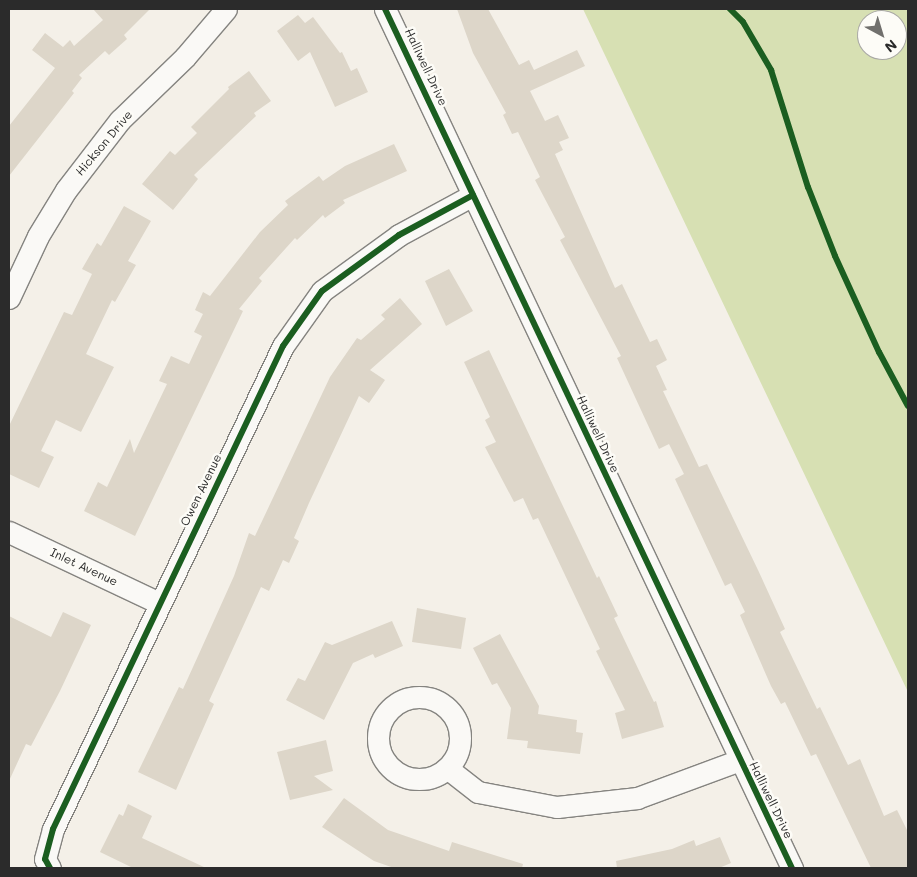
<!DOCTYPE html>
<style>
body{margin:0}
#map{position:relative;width:917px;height:877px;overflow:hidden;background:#f4f0e8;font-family:Mali,sans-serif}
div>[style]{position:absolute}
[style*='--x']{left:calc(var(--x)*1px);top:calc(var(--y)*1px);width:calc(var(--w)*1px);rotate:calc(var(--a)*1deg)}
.green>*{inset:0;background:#d7e0b3}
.building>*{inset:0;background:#ddd6c9}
.roads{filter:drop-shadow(1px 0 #858480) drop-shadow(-1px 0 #858480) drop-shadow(0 1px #858480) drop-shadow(0 -1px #858480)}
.minor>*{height:21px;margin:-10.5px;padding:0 10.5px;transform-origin:10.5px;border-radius:10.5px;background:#faf9f6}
.minor>.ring{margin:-10.5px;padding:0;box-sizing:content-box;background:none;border:21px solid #faf9f6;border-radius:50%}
.cycleway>*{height:6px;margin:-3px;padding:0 3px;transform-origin:3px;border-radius:3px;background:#1b5e20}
span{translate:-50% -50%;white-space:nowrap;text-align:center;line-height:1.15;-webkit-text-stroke:5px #fdfcf7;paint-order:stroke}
.street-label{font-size:12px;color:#2b2b2b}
.frame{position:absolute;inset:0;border:10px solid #2b2b2b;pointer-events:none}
.north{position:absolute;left:857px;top:10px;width:50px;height:50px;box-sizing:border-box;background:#fdfcf7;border:1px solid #a9a8a5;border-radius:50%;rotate:141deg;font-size:14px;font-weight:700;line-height:20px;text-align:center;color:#2b2b2b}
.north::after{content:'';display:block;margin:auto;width:18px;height:22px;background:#71706d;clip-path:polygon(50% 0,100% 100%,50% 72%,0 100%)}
</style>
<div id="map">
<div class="green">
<div style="clip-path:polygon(evenodd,583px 9px,908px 9px,908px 692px,583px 9px,867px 20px,897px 20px,897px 50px,867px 50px,867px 20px)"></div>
</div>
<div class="building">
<div style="clip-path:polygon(93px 9px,150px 9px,124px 35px,127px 39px,109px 55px,105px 51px,79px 75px,82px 78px,72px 91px,74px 93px,9px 176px,9px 126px,55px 68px,32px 50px,45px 33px,63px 47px,70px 40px,74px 46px,103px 20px)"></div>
<div style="clip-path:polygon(457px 9px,488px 9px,519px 65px,529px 60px,534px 70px,577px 50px,585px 66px,530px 91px,545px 121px,558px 115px,569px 138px,559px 142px,563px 150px,555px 154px,615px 288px,622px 284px,650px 342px,657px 339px,667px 360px,656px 366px,667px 390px,663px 391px,699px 467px,707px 464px,758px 570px,785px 629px,780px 632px,817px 709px,820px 707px,848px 765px,860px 759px,884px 816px,897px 810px,908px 832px,908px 868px,871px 868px,816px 754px,811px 756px,785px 702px,781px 704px,771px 686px,740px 615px,745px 612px,731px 583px,725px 586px,675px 479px,684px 474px,669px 444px,659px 449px,617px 358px,621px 356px,560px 240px,565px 237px,535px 180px,540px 177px,518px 132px,512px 134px,503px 115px,506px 113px,473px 53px)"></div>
<div style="clip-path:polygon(298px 15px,305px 23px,313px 17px,340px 53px,342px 52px,351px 71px,357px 68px,368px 92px,335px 107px,310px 52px,298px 61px,277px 31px)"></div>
<div style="clip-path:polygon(249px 71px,271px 101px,254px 113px,256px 116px,194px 175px,198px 179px,173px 210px,142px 184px,170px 151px,175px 155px,197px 133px,191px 127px,229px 89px,228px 87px)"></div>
<div style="clip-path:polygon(394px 144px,407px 171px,343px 200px,345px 203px,325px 218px,323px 215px,297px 240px,295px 238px,259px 278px,262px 281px,239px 309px,243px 311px,135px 536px,84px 511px,98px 482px,107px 487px,130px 439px,134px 453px,167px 384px,159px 381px,171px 356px,189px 364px,202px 336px,194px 332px,203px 314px,195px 310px,203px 292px,210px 296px,260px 232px,288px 205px,285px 201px,319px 176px,323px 181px,345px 166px)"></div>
<div style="clip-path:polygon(124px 206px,151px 221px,128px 261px,136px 265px,115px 302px,112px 300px,86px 354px,114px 367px,81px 432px,56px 420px,41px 451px,54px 457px,39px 488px,9px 474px,9px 426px,64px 312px,72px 315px,92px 274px,82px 269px,97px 243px,101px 246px)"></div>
<div style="clip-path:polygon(449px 269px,473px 311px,446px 326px,425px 281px)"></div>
<div style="clip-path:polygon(400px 298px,422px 324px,370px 370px,385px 380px,369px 403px,359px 396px,309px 503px,294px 538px,299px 541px,289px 563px,283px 560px,269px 591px,261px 587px,209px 701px,214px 704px,176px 790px,138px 772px,179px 687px,183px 689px,198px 656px,234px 576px,249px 533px,255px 536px,330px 377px,357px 338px,361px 340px,385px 319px,381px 315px)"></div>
<div style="clip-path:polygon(489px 350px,597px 578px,599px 576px,618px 616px,614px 618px,654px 702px,656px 701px,664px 727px,622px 739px,615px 713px,625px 710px,596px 651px,600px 649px,538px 518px,533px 520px,523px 498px,514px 502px,485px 447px,496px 442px,485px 420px,490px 417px,464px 362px)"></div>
<div style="clip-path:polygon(417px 608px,466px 618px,461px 649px,412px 642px)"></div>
<div style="clip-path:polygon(63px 612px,91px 625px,60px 691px,31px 746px,26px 744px,9px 781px,9px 616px,51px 637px)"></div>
<div style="clip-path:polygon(392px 621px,403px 646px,375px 658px,373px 654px,353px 663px,324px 720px,286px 700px,298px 678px,305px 681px,325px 642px,332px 645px)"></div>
<div style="clip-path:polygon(500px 634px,539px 706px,538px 714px,577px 720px,576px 732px,583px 733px,580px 754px,527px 748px,528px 741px,507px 739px,511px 708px,497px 683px,492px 685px,473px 648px)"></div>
<div style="clip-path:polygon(326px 740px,333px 771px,314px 776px,333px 790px,290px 800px,277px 752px)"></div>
<div style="clip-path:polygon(344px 798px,388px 830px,449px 851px,452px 842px,523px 864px,522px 868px,394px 868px,374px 861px,322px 827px)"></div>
<div style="clip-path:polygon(128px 804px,152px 816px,142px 838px,206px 868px,133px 868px,100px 852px,119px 814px,123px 816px)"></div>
<div style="clip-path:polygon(720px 837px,731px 863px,719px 868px,617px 868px,616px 861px,672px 849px,694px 840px,696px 846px)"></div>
</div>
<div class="roads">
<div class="minor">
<div style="--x:385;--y:9;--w:951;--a:64.65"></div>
<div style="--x:9;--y:298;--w:68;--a:-64.9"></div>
<div style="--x:38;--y:236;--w:54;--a:-58.7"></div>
<div style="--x:66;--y:190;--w:88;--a:-52.4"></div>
<div style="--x:120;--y:120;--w:91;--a:-44.1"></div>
<div style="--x:185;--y:57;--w:63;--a:-49.5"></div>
<div style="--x:9;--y:532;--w:166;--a:25.3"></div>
<div class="ring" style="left:378px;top:697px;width:61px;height:61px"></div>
<div style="--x:447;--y:768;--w:39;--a:38"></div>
<div style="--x:478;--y:792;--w:80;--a:10.8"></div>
<div style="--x:557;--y:807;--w:81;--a:-6.4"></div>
<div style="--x:637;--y:798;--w:110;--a:-20.3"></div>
<div style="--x:50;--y:868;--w:10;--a:-119"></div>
<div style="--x:45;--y:859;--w:31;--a:-75"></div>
<div style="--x:53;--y:829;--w:535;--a:-64.54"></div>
<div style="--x:283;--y:346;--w:67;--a:-54.7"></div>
<div style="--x:322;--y:291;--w:95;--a:-36"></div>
<div style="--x:399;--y:235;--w:84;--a:-28.4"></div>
</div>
</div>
<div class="cycleway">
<div style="--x:385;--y:9;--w:951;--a:64.65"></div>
<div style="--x:730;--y:9;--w:18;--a:45"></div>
<div style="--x:743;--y:22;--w:56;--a:59.7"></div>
<div style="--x:771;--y:70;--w:123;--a:72.5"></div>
<div style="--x:808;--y:187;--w:74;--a:68.6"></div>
<div style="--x:835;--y:256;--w:106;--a:65.4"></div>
<div style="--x:879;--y:352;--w:61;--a:61.8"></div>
<div style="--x:50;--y:868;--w:10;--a:-119"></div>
<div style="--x:45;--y:859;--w:31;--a:-75"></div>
<div style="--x:53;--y:829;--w:535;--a:-64.54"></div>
<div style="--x:283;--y:346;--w:67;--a:-54.7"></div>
<div style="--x:322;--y:291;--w:95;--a:-36"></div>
<div style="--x:399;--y:235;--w:84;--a:-28.4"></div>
</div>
<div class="street-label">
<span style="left:426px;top:67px;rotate:65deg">Halliwell Drive</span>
<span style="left:104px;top:143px;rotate:-50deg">Hickson Drive</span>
<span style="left:598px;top:434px;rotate:65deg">Halliwell Drive</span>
<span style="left:201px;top:490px;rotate:-64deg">Owen Avenue</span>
<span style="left:84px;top:567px;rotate:25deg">Inlet Avenue</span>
<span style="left:771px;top:800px;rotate:64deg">Halliwell Drive</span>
</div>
<div class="frame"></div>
<div class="north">N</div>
</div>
